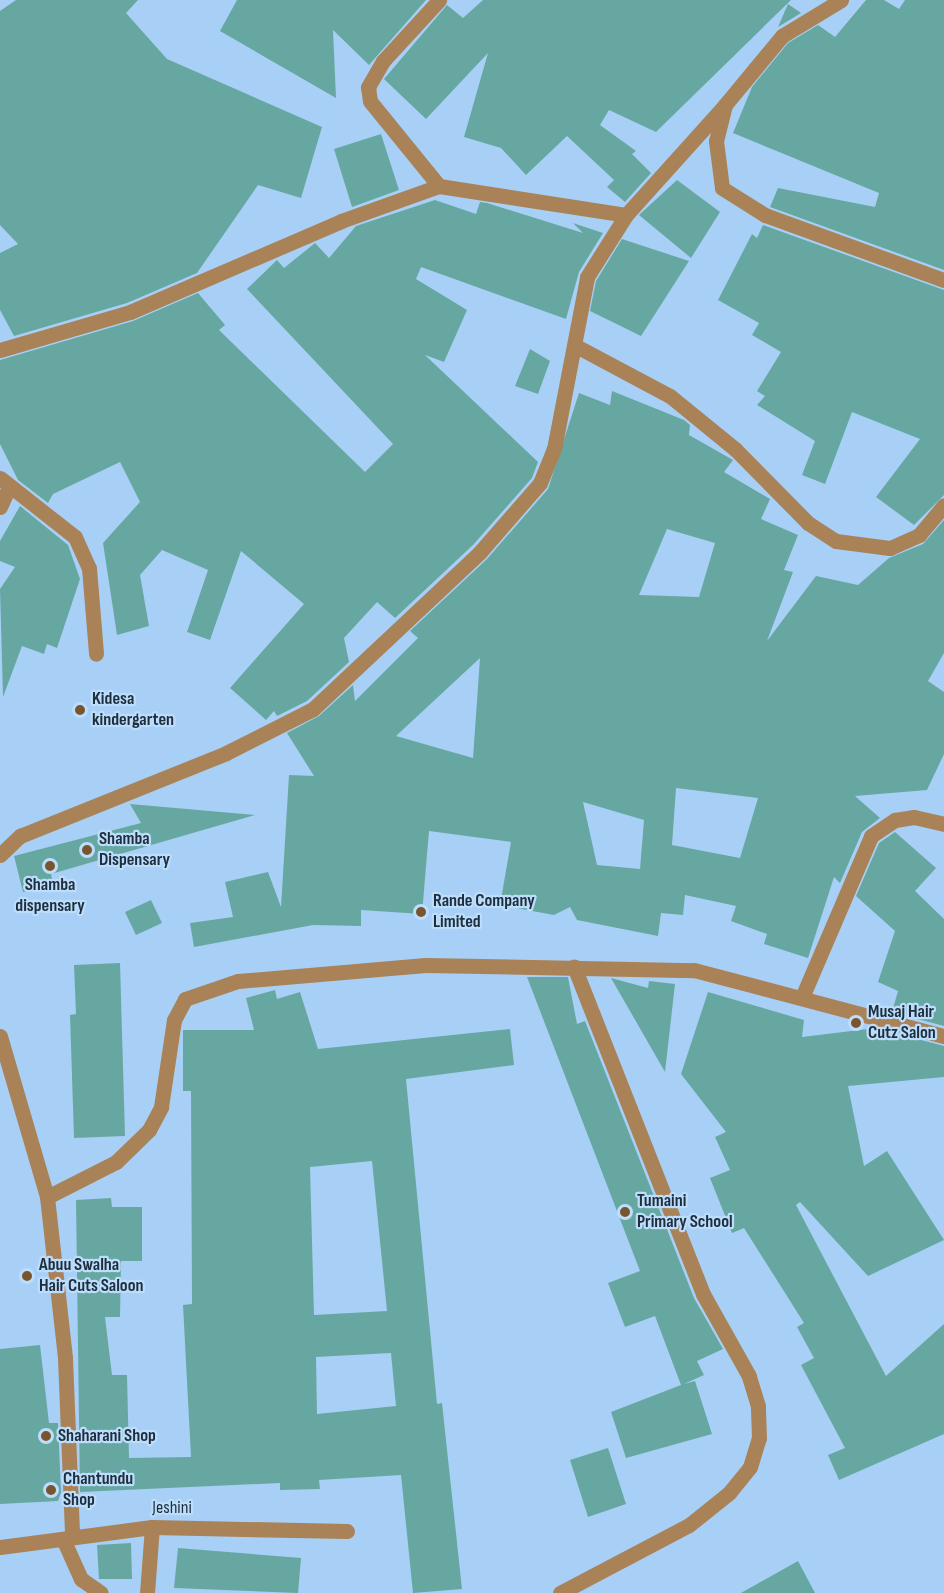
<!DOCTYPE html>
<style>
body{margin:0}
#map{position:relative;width:944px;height:1593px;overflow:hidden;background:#a8d0f6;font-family:"Sofia Sans Condensed",sans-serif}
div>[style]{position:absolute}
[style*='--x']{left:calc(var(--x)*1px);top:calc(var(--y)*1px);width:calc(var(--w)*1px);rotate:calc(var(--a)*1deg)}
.building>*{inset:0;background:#66a8a1}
.service>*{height:15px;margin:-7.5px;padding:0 7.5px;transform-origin:7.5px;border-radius:7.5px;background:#aa8257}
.minor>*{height:15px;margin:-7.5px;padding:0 7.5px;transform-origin:7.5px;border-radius:7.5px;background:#aa8257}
.dots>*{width:16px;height:16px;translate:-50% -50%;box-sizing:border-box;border:3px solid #bcddfb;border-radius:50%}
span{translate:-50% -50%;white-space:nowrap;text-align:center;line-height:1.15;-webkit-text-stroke:4.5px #bcddfb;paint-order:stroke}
.poi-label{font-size:18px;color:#1e2e3d;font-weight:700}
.left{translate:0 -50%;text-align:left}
.street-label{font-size:18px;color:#1e2e3d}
</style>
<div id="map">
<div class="building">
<div style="clip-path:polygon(16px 0,138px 0,126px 13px,167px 59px,322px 127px,301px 198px,258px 185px,197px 273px,127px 303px,14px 336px,0 310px,0 253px,18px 244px,0 225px,0 11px)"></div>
<div style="clip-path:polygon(237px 0,426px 0,369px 65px,333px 30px,336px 98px,220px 31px)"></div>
<div style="clip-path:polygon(483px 0,791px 0,656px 132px,609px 110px,600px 125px,636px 151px,632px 154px,651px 173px,625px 202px,607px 187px,614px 180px,567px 136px,526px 175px,501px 148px,464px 137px,488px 53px,426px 119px,384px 79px,447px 5px,463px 18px)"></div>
<div style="clip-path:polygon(866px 0,884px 0,899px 9px,905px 0,944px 0,944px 270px,770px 207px,778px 188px,875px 207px,879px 193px,733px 133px,752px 87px,788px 43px,818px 25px,835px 37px)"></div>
<div style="clip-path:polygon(788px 4px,801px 13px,778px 27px)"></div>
<div style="clip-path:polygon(381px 134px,399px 190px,352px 207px,334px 149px)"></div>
<div style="clip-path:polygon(677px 180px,720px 212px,691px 258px,639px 215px)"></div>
<div style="clip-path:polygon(435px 200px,476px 214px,480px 202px,487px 203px,583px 233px,573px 223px,603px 233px,579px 272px,566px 319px,421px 267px,416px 279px,467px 310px,444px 362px,425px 355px,538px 462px,532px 478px,473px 545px,395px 618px,377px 602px,344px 638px,349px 662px,307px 701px,277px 716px,274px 711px,266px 720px,230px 688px,304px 604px,241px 551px,210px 640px,187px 632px,208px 570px,162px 550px,140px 575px,149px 626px,117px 635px,103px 543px,140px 502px,120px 462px,53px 494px,48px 503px,18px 480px,0 444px,0 360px,133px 321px,198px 293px,225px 325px,219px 330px,365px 472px,393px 444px,247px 289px,277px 260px,284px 268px,315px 243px,329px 258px,356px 226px)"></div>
<div style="clip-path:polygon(763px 225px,944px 290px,944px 495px,914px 525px,876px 497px,920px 439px,852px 412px,825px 484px,802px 475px,815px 441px,757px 405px,765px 396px,757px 391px,781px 352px,752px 335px,759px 323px,718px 300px,752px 234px,757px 238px)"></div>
<div style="clip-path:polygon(622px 239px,689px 261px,641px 336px,590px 311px,596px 281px)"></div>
<div style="clip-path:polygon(530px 349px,550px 361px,538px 394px,515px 386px)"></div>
<div style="clip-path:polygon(evenodd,612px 391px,684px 420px,690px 425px,689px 435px,733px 460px,724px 472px,770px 499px,761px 519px,798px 535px,784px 570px,793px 572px,767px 641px,816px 576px,858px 585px,889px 558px,923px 544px,944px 520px,944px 653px,928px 681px,944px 692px,944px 754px,927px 790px,855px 796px,880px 818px,862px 832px,840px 883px,834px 877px,808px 958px,764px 944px,767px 934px,731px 921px,736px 906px,685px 895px,683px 915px,661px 913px,658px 936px,577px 920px,570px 907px,554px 915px,500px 905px,511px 842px,429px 831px,422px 914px,361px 910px,361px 926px,313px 925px,194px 947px,190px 923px,233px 917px,225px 882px,268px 872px,281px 907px,289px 775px,314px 776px,287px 733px,319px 716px,353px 685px,355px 701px,418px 638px,410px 631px,487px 559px,548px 489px,579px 393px,610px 405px,612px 391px,667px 529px,715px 543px,699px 597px,639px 595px,667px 529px,612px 391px,480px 658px,473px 758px,396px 736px,480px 658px,612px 391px,676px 788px,758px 798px,740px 858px,672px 845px,676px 788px,612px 391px,583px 802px,644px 820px,640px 869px,597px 865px,583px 802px)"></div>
<div style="clip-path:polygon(20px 506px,68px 545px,80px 579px,57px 648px,47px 644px,44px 654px,22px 646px,3px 697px,0 589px,15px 567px,0 561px,0 541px)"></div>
<div style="clip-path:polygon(130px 804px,255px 815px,51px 874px,53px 884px,23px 892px,14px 856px,141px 823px)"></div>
<div style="clip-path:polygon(895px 832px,936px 868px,915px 891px,944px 919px,944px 1026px,892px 1012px,898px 991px,878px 982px,895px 931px,856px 896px,879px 843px)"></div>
<div style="clip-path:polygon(151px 900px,162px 923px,136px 935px,125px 912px)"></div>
<div style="clip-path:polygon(120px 963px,125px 1136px,74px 1138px,70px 1015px,76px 1014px,74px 965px)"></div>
<div style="clip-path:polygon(527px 977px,568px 977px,577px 1024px,585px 1021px,694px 1298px,723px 1349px,697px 1361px,704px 1375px,684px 1384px,695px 1381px,712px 1434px,626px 1458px,611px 1412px,681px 1385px,655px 1316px,625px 1327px,608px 1283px,640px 1271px)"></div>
<div style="clip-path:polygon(611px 978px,648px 988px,649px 981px,675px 984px,665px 1072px)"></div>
<div style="clip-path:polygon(evenodd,275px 990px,277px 999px,300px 992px,318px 1049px,510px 1029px,514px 1065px,406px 1079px,437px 1404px,442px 1403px,462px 1589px,413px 1593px,401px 1475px,319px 1480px,320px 1489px,280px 1490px,280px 1483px,80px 1492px,76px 1200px,111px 1198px,112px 1207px,142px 1207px,142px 1261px,121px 1261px,120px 1317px,105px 1317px,112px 1375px,127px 1375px,129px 1458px,191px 1457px,183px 1305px,192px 1304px,191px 1091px,183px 1091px,183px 1030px,254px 1030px,246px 998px,275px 990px,372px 1161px,387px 1311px,314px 1315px,310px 1167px,372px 1161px,275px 990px,391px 1353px,396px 1406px,317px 1414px,316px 1357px,391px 1353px)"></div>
<div style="clip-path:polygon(708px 992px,804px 1020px,802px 1037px,876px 1028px,944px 1046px,944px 1077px,848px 1086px,864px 1166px,887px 1151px,944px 1240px,868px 1276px,800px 1202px,796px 1205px,886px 1376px,944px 1324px,944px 1434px,839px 1480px,828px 1455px,845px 1448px,801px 1365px,814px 1358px,797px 1327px,804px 1323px,744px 1228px,732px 1233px,710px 1178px,730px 1170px,715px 1137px,726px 1132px,681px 1074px)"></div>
<div style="clip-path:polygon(40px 1345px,49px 1423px,58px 1423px,61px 1492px,58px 1501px,0 1504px,0 1349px)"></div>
<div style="clip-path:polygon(608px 1448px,626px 1504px,588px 1517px,570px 1460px)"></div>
<div style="clip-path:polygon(131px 1543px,132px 1579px,99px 1579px,97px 1545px)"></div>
<div style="clip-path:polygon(178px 1548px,301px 1558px,298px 1593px,174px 1588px)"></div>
<div style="clip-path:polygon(798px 1561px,815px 1593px,741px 1593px)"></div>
</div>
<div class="service">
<div style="--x:0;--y:478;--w:95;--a:38.2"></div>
<div style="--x:75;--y:537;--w:34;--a:66"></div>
<div style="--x:89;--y:568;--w:86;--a:85.3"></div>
<div style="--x:63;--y:1539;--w:44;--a:65.8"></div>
<div style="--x:81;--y:1579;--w:24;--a:35"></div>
<div style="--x:147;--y:1593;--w:66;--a:-85.7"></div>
<div style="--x:560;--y:1593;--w:146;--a:-27.8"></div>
<div style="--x:689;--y:1525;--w:51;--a:-38.7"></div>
<div style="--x:729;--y:1493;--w:33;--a:-51"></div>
<div style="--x:750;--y:1467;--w:30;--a:-73"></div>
<div style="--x:759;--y:1438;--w:32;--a:-92"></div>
<div style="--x:758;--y:1406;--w:31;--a:-107"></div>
<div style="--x:749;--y:1376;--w:94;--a:-119.3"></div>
<div style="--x:703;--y:1294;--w:352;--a:-111.5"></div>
</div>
<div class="minor">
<div style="--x:841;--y:0;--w:69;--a:148.6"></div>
<div style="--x:782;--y:36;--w:89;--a:129.6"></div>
<div style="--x:725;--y:105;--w:37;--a:104"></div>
<div style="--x:716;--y:141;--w:47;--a:82.7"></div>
<div style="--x:722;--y:188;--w:51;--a:32.1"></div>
<div style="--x:765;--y:215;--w:190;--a:20"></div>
<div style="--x:439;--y:186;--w:109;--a:-129.1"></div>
<div style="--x:370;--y:101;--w:14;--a:-98"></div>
<div style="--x:368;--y:87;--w:30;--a:-60"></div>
<div style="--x:383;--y:61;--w:83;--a:-47.4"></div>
<div style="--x:576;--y:346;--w:106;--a:28"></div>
<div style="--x:670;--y:396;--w:84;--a:39.2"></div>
<div style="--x:735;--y:449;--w:104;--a:45.4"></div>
<div style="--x:808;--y:523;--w:33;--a:33"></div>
<div style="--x:836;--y:541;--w:54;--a:7.4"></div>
<div style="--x:890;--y:548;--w:32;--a:-24"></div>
<div style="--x:919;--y:535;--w:39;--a:-50"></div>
<div style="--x:0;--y:350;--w:135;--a:-16.3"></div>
<div style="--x:130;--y:312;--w:230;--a:-23.3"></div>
<div style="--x:341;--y:221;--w:104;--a:-19.7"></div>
<div style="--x:439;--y:186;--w:189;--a:8.8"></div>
<div style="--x:0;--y:507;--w:20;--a:-66"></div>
<div style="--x:0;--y:855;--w:28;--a:-44"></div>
<div style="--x:20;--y:836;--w:222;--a:-21.9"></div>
<div style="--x:226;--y:753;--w:97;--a:-26.8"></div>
<div style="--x:313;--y:709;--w:229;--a:-43.2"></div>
<div style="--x:480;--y:552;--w:91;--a:-49"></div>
<div style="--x:540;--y:483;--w:37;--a:-68"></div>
<div style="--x:554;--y:449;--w:175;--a:-79.1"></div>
<div style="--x:587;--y:277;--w:73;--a:-57.8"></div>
<div style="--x:626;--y:215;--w:148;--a:-48"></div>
<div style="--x:803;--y:995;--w:173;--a:-66.8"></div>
<div style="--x:871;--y:836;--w:29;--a:-34"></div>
<div style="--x:895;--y:820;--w:19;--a:-9"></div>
<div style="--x:914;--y:817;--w:31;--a:13"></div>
<div style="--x:0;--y:1036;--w:168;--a:73.7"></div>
<div style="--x:47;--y:1197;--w:162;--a:83.6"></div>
<div style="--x:65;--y:1358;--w:176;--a:87.7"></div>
<div style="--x:47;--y:1197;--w:77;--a:-26.9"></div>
<div style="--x:116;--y:1162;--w:46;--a:-44.1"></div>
<div style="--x:149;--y:1130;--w:26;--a:-62"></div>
<div style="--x:161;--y:1107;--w:88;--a:-81.5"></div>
<div style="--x:174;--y:1020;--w:24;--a:-62"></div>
<div style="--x:185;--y:999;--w:56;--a:-18.8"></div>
<div style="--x:238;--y:981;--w:188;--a:-4.9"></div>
<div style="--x:425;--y:965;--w:269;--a:1.1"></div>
<div style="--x:694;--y:970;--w:259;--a:14.8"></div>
<div style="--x:0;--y:1547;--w:153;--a:-7.5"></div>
<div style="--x:152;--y:1527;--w:195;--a:1.2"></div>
</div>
<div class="dots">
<div style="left:80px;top:710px;background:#79552f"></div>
<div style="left:87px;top:850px;background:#79552f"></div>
<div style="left:50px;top:866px;background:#79552f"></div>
<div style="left:421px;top:912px;background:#79552f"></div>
<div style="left:856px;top:1023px;background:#79552f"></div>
<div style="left:625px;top:1212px;background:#79552f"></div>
<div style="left:27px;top:1276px;background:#79552f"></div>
<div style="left:46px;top:1436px;background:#79552f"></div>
<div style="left:51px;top:1490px;background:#79552f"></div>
</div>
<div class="poi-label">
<span class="left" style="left:92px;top:710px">Kidesa<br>kindergarten</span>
<span class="left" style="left:99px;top:850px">Shamba<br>Dispensary</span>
<span style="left:50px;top:896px">Shamba<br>dispensary</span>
<span class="left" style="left:433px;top:912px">Rande Company<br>Limited</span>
<span class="left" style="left:868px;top:1023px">Musaj Hair<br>Cutz Salon</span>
<span class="left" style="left:637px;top:1212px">Tumaini<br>Primary School</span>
<span class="left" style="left:39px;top:1276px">Abuu Swalha<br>Hair Cuts Saloon</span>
<span class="left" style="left:58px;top:1436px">Shaharani Shop</span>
<span class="left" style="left:63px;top:1490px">Chantundu<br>Shop</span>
</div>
<div class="street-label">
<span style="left:172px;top:1508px">Jeshini</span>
</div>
</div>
